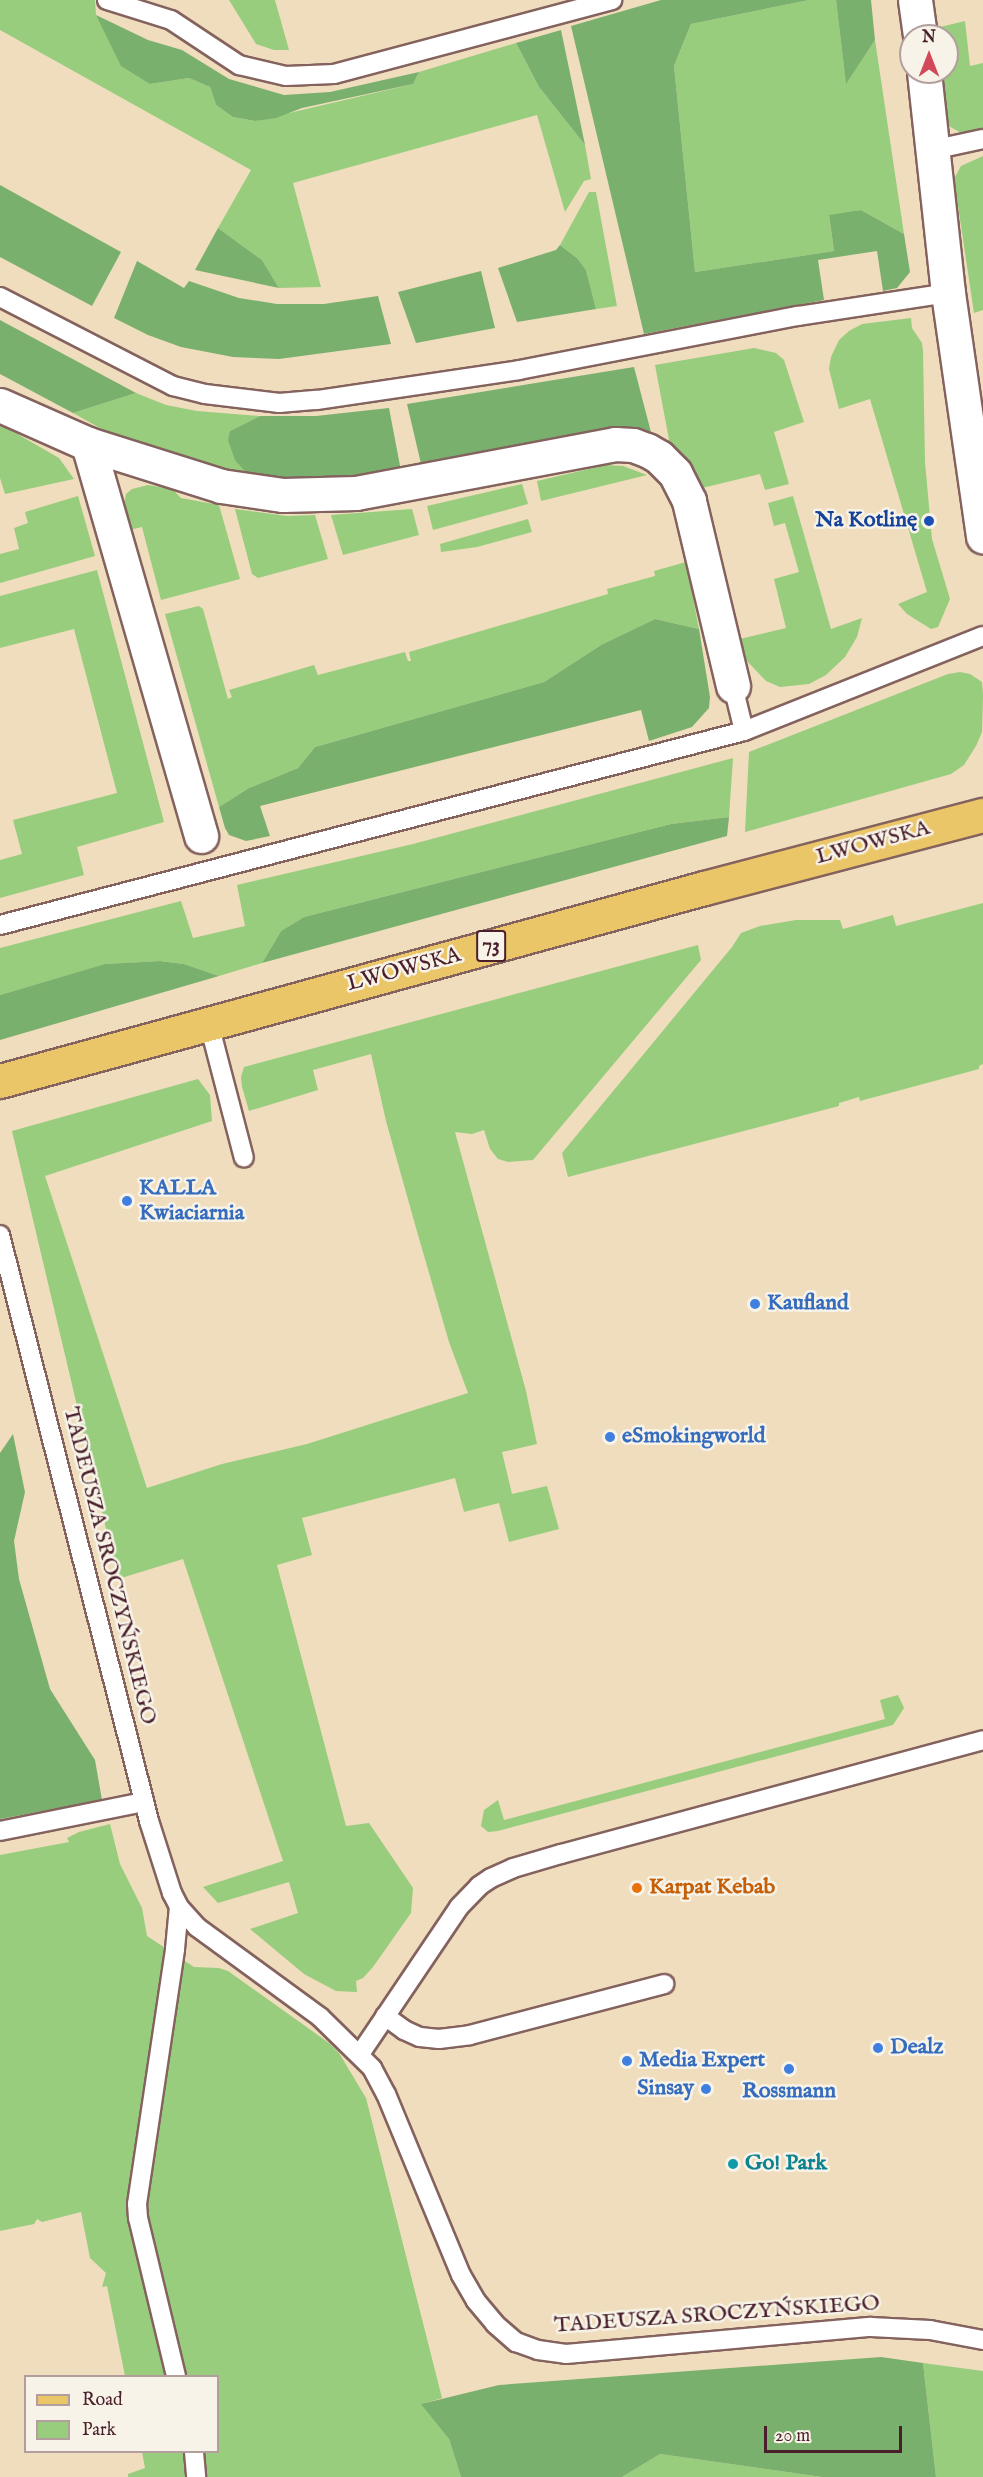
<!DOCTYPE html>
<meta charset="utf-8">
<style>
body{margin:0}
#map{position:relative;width:983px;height:2477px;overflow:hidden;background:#f0ddbd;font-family:"IM FELL English",serif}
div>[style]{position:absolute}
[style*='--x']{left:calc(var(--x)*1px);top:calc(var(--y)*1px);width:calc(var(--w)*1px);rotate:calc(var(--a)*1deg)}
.green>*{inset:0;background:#98cd7e}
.forest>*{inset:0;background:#7ab06d}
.roads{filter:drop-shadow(2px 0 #84625e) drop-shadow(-2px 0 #84625e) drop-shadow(0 2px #84625e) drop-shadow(0 -2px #84625e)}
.service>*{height:18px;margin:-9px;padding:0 9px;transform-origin:9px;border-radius:9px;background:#fff}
.minor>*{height:33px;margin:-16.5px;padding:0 16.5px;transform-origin:16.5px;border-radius:16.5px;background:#fff}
.tertiary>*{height:33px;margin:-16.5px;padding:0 16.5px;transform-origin:16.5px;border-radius:16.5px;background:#fff}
.primary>*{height:33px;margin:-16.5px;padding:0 16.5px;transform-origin:16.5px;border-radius:16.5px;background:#ebc669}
.dots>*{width:16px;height:16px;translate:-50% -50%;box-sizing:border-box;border:3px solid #f7f3e8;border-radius:50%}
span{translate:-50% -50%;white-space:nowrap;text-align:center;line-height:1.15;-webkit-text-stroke:5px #f7f3e8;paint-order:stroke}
.shield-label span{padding:2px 4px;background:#f7f3e8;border:2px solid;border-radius:4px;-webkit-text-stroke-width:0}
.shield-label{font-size:21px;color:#4a1f2b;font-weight:700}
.transit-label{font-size:22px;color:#164399;font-weight:700}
.right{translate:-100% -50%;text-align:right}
.street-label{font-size:22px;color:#4a1f2b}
.shop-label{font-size:22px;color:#366cbe;font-weight:700}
.left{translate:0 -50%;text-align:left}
.food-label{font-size:22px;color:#c56008;font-weight:700}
.culture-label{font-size:22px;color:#0d838f;font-weight:700}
.legend{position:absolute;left:24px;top:2375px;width:195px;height:78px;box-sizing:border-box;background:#f7f3e8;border:2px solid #b29e9c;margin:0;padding:8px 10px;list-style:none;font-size:18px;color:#4a1f2b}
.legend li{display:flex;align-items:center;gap:12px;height:30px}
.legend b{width:30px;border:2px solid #b29e9c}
.north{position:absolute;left:899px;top:24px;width:60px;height:60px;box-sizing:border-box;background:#f7f3e8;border:2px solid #b29e9c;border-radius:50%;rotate:0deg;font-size:16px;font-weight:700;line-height:24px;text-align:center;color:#4a1f2b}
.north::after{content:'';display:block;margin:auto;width:21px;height:27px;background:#d1495b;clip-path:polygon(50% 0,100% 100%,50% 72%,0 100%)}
.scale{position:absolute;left:764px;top:2426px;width:138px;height:27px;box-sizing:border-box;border:3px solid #4a1f2b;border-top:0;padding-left:8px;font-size:18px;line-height:21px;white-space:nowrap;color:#4a1f2b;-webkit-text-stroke:4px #f7f3e8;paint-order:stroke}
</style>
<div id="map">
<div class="green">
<div style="clip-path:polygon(0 0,95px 0,96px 15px,150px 84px,189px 78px,210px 87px,216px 105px,233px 117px,255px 121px,413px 84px,419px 72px,516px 43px,539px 87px,585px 145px,591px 179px,584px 181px,565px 212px,537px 115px,293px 183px,321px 287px,279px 288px,262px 260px,218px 228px,251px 170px,0 30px)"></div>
<div style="clip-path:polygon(229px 0,275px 0,289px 50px,274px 50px,256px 44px)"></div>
<div style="clip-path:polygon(809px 0,836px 0,846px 83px,875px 40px,904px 234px,861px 210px,829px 216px,834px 251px,695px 272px,674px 66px,691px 24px)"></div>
<div style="clip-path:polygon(965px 21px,970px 66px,983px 63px,983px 130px,963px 134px,947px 125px,939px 72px,947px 72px,947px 36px,933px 36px,932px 33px,936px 28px)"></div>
<div style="clip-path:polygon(983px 156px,983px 310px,974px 313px,954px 179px,961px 166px)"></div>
<div style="clip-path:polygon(589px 192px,596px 192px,617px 306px,596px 309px,586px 270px,578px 259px,560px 245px)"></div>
<div style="clip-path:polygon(911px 318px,912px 328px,922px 343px,923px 351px,925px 462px,932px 539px,950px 599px,938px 627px,931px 629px,907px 614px,898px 604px,927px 592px,870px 399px,839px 409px,829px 369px,831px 357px,839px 340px,849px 331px,862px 324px)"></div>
<div style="clip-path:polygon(754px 348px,776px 353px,784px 360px,804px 422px,774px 432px,789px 484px,765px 490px,760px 474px,698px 489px,684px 456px,670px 445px,655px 365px)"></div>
<div style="clip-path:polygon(136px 393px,166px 405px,197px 411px,260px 416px,230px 431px,249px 476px,211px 467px,118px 438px,73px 413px)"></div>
<div style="clip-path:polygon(0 424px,59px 458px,74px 479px,5px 494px,0 478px)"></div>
<div style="clip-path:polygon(606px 465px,623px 466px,647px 475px,541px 501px,537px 481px)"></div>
<div style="clip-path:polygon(522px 484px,528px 504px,433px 530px,427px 506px)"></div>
<div style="clip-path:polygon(148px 485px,172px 489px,181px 498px,219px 505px,240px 579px,161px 600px,142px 527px,129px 530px,123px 509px,126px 494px,132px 489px)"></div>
<div style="clip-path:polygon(78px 496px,95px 556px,0 583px,0 554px,19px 549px,14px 528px,28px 523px,25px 512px)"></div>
<div style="clip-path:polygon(793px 496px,831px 629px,862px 618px,857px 637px,845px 657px,826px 675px,809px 684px,780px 687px,766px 681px,747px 661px,740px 639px,786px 628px,774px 579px,799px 572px,785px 523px,774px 526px,768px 503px)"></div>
<div style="clip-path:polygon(235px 509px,287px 516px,315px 515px,328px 559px,258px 578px,252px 574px)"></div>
<div style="clip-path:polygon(412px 509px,419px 535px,343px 555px,331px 515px)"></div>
<div style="clip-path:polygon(528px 519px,532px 532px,477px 547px,441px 552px,440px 544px)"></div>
<div style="clip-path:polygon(686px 562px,699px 629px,655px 619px,601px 645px,544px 682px,315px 747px,298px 768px,249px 788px,219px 807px,165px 614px,199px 606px,203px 609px,228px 699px,232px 697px,229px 690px,314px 665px,318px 675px,405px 652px,408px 661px,411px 661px,409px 652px,608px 594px,607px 589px,655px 576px,654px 571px)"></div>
<div style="clip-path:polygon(97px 570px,164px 822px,77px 847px,84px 875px,0 898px,0 860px,22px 854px,13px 820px,117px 793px,74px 629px,0 648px,0 596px)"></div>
<div style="clip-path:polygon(960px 672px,970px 674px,982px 682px,983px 695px,982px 732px,976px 746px,964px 765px,951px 774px,745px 832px,749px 752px,948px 674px)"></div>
<div style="clip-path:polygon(733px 758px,729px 817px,671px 824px,304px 917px,281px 931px,262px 963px,219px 976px,184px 964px,160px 961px,106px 964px,0 995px,0 948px,181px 901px,193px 938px,245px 926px,237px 885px,413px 844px)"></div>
<div style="clip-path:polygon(983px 903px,983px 1064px,979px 1066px,979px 1069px,860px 1101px,859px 1097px,839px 1103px,839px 1106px,568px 1177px,562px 1153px,732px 947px,741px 933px,760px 926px,796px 920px,840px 920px,843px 929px,893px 915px,896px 926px)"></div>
<div style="clip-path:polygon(698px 945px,701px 960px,533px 1160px,508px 1162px,498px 1159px,490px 1149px,484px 1130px,472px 1134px,455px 1132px,526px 1391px,537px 1444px,502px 1452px,512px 1494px,547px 1486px,559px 1529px,509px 1542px,499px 1503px,464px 1512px,455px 1478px,302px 1518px,312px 1555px,277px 1565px,346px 1826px,369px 1823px,413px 1888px,411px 1913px,373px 1967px,363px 1978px,356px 1981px,357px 1992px,336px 1991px,304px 1974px,250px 1929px,298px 1913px,289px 1882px,218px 1903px,203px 1887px,283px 1861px,183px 1559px,118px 1579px,12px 1131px,198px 1079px,210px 1095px,212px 1121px,45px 1176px,147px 1488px,222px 1464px,307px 1444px,468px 1393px,449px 1342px,416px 1228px,386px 1121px,371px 1054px,313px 1070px,318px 1090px,249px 1111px,242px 1087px,241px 1077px,244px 1067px)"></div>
<div style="clip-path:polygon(898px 1695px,904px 1708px,893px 1725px,498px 1831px,488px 1832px,481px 1826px,484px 1810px,498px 1800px,504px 1820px,885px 1719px,880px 1700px)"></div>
<div style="clip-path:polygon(110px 1824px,120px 1864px,142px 1908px,147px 1936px,194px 1967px,219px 1968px,228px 1971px,329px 2043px,339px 2053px,366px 2098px,442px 2398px,422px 2404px,449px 2439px,461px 2477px,128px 2477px,128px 2474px,145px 2468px,142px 2452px,218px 2452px,218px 2376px,125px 2376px,107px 2286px,102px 2287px,106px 2273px,90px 2258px,81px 2212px,42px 2222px,37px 2219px,34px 2224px,0 2231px,0 1855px,69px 1842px,67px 1838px,79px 1832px)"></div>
<div style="clip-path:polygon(923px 2363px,983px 2371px,983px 2477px,936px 2477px)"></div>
<div style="clip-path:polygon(660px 2454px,822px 2477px,622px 2477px)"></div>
</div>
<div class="forest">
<div style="clip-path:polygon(661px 0,809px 0,691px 24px,674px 66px,695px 272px,834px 251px,829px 215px,861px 210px,904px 234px,910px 272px,897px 288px,883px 291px,877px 251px,818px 260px,824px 300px,644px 334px,571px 26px)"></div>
<div style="clip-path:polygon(836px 0,871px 0,875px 40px,846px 84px)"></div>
<div style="clip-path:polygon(96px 15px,148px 40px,182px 50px,229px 79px,284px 95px,330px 92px,419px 72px,413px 84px,302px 108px,276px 118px,255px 121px,233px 117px,216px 105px,210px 87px,189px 78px,150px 84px,121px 66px)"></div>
<div style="clip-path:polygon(561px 30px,585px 145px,539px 87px,516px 43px)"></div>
<div style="clip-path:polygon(0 185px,121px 252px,92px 306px,0 257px)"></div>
<div style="clip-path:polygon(218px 228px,262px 260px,279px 288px,195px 270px)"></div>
<div style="clip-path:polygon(560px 245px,578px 259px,586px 270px,596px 309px,517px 322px,498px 268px,556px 250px)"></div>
<div style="clip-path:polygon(137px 261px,184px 288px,189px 281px,239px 298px,277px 304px,324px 304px,378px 296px,391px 344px,279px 359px,233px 357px,181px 347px,148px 335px,114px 318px)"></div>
<div style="clip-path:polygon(481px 271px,495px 328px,416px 343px,398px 292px)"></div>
<div style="clip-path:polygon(0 320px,136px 393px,73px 413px,0 374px)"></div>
<div style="clip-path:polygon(634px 367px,652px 436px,601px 431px,422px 468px,407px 404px)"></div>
<div style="clip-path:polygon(389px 408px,401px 471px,365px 478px,295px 480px,249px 476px,235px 460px,228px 440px,230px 431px,260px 416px,316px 416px)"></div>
<div style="clip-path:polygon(655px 619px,699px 629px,710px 697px,709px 708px,692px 727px,649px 741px,641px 710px,260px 806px,270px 836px,246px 841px,229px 835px,225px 828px,219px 807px,249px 788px,298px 768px,315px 747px,544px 682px,601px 645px)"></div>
<div style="clip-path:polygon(729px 817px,727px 836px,262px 963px,281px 931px,304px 917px,671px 824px)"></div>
<div style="clip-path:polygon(160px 961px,184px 964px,219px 976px,0 1040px,0 995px,105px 964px)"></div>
<div style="clip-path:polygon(13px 1434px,25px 1492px,14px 1541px,19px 1579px,50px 1689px,95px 1760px,102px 1800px,0 1819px,0 1453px)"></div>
<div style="clip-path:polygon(881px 2357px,923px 2363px,936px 2477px,822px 2477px,660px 2454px,622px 2477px,461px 2477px,449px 2439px,421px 2404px,499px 2385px)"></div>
</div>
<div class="roads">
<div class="service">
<div style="--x:107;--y:0;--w:67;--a:17.4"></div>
<div style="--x:171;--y:20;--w:82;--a:33.5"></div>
<div style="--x:239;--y:65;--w:48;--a:13.2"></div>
<div style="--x:286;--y:76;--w:48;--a:-2.4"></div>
<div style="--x:334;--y:74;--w:288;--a:-14.9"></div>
<div style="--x:932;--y:150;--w:52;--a:-12.2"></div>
<div style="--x:0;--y:297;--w:195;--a:27.2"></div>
<div style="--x:173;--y:386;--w:33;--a:14"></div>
<div style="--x:205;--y:394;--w:75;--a:6.9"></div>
<div style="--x:279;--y:403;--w:38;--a:-5"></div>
<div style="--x:317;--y:400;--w:204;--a:-8.4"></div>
<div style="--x:519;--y:370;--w:284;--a:-11"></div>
<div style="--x:798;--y:316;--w:152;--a:-8.7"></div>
<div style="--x:733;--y:686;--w:46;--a:76.3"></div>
<div style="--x:0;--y:925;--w:769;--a:-14.61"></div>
<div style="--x:744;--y:731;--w:257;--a:-21.7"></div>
<div style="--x:209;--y:1024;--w:138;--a:75.4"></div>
<div style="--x:0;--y:1235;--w:605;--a:75.73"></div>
<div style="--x:149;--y:1821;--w:76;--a:72.3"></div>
<div style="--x:172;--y:1893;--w:16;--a:63"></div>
<div style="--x:179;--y:1907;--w:27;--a:48"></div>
<div style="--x:197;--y:1927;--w:152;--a:36.2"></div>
<div style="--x:320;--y:2017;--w:73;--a:44.4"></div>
<div style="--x:372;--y:2068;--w:30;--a:62"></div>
<div style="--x:386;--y:2094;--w:196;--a:67.5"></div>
<div style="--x:461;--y:2275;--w:30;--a:60"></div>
<div style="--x:476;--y:2301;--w:30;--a:50"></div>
<div style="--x:495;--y:2324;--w:28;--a:41"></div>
<div style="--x:516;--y:2342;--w:23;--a:20"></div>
<div style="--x:538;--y:2350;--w:28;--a:8"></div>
<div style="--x:566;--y:2354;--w:306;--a:-5.1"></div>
<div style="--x:871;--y:2327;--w:59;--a:2.9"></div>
<div style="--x:930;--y:2330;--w:54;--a:10.7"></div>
<div style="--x:0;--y:1831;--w:147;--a:-11.4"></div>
<div style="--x:385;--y:2016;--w:24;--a:36"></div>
<div style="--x:404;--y:2030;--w:17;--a:24"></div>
<div style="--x:420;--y:2037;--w:19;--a:6"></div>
<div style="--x:439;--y:2039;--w:31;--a:-7"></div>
<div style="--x:470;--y:2035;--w:201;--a:-14.7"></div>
<div style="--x:360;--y:2054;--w:177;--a:-56"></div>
<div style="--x:459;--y:1907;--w:29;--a:-46"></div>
<div style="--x:479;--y:1886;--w:14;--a:-34"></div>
<div style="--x:491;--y:1878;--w:24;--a:-24"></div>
<div style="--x:513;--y:1868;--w:50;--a:-16.3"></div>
<div style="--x:561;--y:1854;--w:437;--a:-15.1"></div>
<div style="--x:176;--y:2376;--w:163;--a:-103.5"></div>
<div style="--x:138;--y:2218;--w:14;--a:-94"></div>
<div style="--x:137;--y:2204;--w:258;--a:-81.5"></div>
<div style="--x:175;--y:1949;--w:42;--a:-84.6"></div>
<div style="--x:194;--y:2452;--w:25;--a:85"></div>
</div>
<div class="minor">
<div style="--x:0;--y:405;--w:96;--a:23.9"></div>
<div style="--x:88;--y:444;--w:139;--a:17.5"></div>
<div style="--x:221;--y:486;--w:63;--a:8.3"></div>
<div style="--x:283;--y:495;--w:73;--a:-1.6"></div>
<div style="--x:356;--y:493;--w:264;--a:-10.7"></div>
<div style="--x:615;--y:444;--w:18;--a:3"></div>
<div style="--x:633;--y:445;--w:15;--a:20"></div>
<div style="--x:647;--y:450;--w:14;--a:30"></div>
<div style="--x:659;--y:457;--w:23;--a:45"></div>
<div style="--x:675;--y:473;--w:31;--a:63"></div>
<div style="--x:689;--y:501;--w:190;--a:76.6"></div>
<div style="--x:88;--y:444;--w:408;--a:73.9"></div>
</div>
<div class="tertiary">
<div style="--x:915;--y:0;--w:36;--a:82"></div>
<div style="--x:924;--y:72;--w:222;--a:83.8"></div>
<div style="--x:948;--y:293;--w:246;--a:81.8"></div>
</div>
<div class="primary">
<div style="--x:0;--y:1081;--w:730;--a:-15.33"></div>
<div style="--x:704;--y:888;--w:288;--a:-14.7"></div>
</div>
</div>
<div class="dots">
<div style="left:929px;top:521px;background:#1a4fb4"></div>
<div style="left:127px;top:1201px;background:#3f7fe0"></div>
<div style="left:755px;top:1304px;background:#3f7fe0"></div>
<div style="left:610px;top:1437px;background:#3f7fe0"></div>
<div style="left:637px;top:1888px;background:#e8710a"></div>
<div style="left:878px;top:2048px;background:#3f7fe0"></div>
<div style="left:627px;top:2061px;background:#3f7fe0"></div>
<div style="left:789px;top:2069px;background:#3f7fe0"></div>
<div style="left:706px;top:2089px;background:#3f7fe0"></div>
<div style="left:733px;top:2164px;background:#0f9aa8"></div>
</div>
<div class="shield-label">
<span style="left:491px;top:946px">73</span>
</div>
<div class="transit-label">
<span class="right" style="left:917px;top:521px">Na Kotlinę</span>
</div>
<div class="street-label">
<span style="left:873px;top:843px;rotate:-15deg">LWOWSKA</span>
<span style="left:404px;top:970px;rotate:-15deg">LWOWSKA</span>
<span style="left:109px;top:1566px;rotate:76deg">TADEUSZA SROCZYŃSKIEGO</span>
<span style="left:717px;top:2315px;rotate:-4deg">TADEUSZA SROCZYŃSKIEGO</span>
</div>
<div class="shop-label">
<span class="left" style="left:139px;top:1201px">KALLA<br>Kwiaciarnia</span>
<span class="left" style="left:767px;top:1304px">Kaufland</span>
<span class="left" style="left:622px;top:1437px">eSmokingworld</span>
<span class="left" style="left:890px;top:2048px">Dealz</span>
<span class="left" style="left:639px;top:2061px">Media Expert</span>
<span class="right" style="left:694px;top:2089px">Sinsay</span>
<span style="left:789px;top:2092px">Rossmann</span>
</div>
<div class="food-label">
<span class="left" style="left:649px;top:1888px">Karpat Kebab</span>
</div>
<div class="culture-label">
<span class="left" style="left:745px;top:2164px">Go! Park</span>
</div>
<ul class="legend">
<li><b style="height:8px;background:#ebc669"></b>Road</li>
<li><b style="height:16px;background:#98cd7e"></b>Park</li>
</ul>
<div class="north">N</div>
<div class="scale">20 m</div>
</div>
